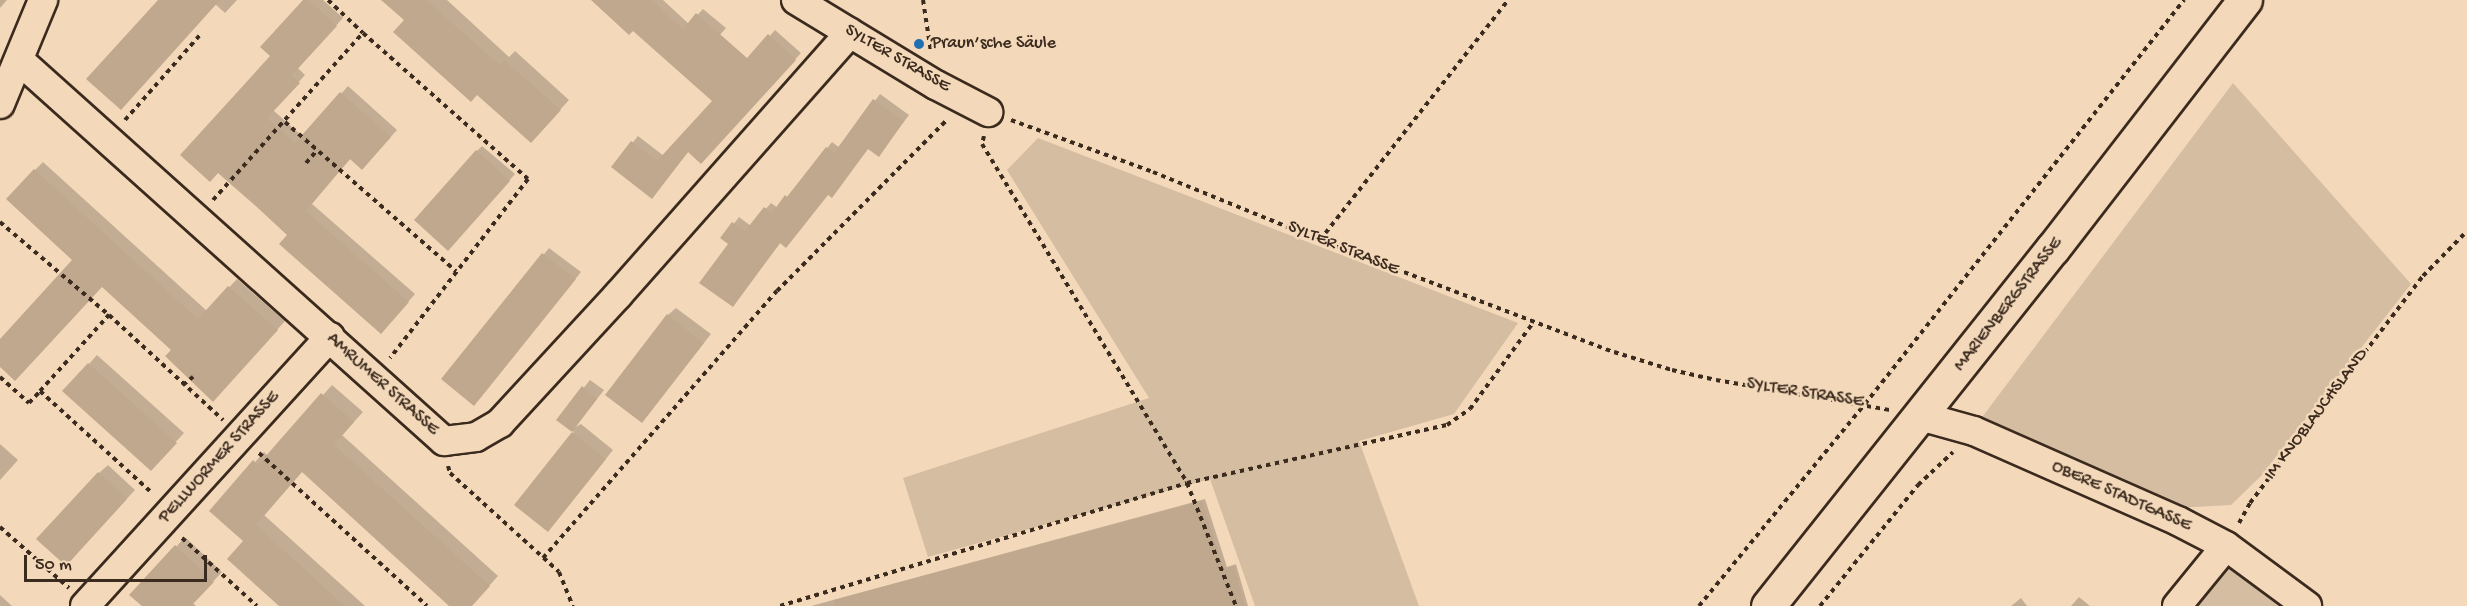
<!DOCTYPE html>
<meta charset="utf-8">
<style>
body{margin:0}
#map{position:relative;width:2467px;height:606px;overflow:hidden;background:#f3d9ba;font-family:"Gochi Hand",sans-serif}
div>[style]{position:absolute}
[style*='--x']{left:calc(var(--x)*1px);top:calc(var(--y)*1px);width:calc(var(--w)*1px);rotate:calc(var(--a)*1deg)}
.green>*{inset:0;background:#d5bda1}
.shadow>*{inset:0;background:#0003}
.building>*{inset:0;background:#c0a88f}
.path>*{height:4px;margin-top:-2px;transform-origin:0;background:repeating-linear-gradient(90deg,#3b2a1e 0 4.5px,transparent 0 9px)}
.roads{filter:drop-shadow(2px 0 #3b2a1e) drop-shadow(-2px 0 #3b2a1e) drop-shadow(0 2px #3b2a1e) drop-shadow(0 -2px #3b2a1e)}
.street>*{height:28px;margin:-14px;padding:0 14px;transform-origin:14px;border-radius:14px;background:#f3d9ba}
.secondary>*{height:33px;margin:-16.5px;padding:0 16.5px;transform-origin:16.5px;border-radius:16.5px;background:#f3d9ba}
.dots>*{width:16px;height:16px;translate:-50% -50%;box-sizing:border-box;border:3px solid #f3d9ba;border-radius:50%}
span{translate:-50% -50%;white-space:nowrap;text-align:center;line-height:1.15;-webkit-text-stroke:5px #f3d9ba;paint-order:stroke}
.poi-label{font-size:18px;color:#3b2a1e}
.left{translate:0 -50%;text-align:left}
.street-label{font-size:18px;color:#3b2a1e}
.scale{position:absolute;left:24px;top:555px;width:183px;height:27px;box-sizing:border-box;border:3px solid #3b2a1e;border-top:0;padding-left:8px;font-size:18px;line-height:21px;white-space:nowrap;color:#3b2a1e;-webkit-text-stroke:4px #f3d9ba;paint-order:stroke}
</style>
<div id="map">
<div class="green">
<div style="clip-path:polygon(2233px 83px,2411px 284px,2261px 476px,2231px 505px,2175px 508px,1980px 420px)"></div>
<div style="clip-path:polygon(1038px 138px,1518px 323px,1454px 414px,1359px 441px,1419px 606px,1255px 606px,1210px 479px,928px 557px,903px 478px,1149px 398px,1007px 170px)"></div>
<div style="clip-path:polygon(2222px 564px,2286px 606px,2188px 606px)"></div>
</div>
<div class="shadow">
<div style="clip-path:polygon(0 0,7px 0,0 8px)"></div>
<div style="clip-path:polygon(160px 0,237px 0,225px 13px,215px 4px)"></div>
<div style="clip-path:polygon(305px 0,323px 0,343px 18px,298px 68px,305px 75px,273px 110px,303px 137px,348px 86px,397px 130px,369px 161px,351px 158px,311px 203px,415px 294px,388px 325px,218px 171px,272px 56px)"></div>
<div style="clip-path:polygon(384px 0,447px 0,509px 57px,515px 51px,569px 100px,540px 132px,478px 93px)"></div>
<div style="clip-path:polygon(609px 0,663px 0,689px 24px,703px 9px,726px 28px,706px 51px,735px 75px,775px 30px,801px 53px,707px 156px,689px 151px,652px 197px,613px 167px,638px 136px,664px 156px,714px 101px)"></div>
<div style="clip-path:polygon(880px 94px,909px 115px,884px 149px,869px 148px,781px 242px,733px 305px,730px 243px,723px 238px,739px 217px,751px 226px,771px 203px,778px 208px,832px 142px,840px 148px)"></div>
<div style="clip-path:polygon(482px 146px,515px 174px,454px 243px,477px 151px)"></div>
<div style="clip-path:polygon(43px 162px,207px 311px,237px 279px,285px 321px,221px 392px,102px 285px,0 365px,0 341px,74px 259px,35px 170px)"></div>
<div style="clip-path:polygon(549px 248px,581px 272px,480px 398px,443px 379px)"></div>
<div style="clip-path:polygon(676px 308px,711px 334px,641px 422px,668px 315px)"></div>
<div style="clip-path:polygon(97px 355px,184px 433px,159px 460px,89px 364px)"></div>
<div style="clip-path:polygon(590px 380px,604px 390px,574px 428px,581px 424px,613px 450px,556px 521px,516px 504px,574px 432px,558px 420px)"></div>
<div style="clip-path:polygon(332px 385px,363px 412px,342px 435px,498px 576px,471px 606px,451px 606px,302px 471px,264px 515px,365px 606px,281px 606px,245px 541px,211px 511px,264px 452px,268px 456px)"></div>
<div style="clip-path:polygon(0 444px,18px 460px,0 480px)"></div>
<div style="clip-path:polygon(108px 465px,135px 490px,74px 556px,99px 473px)"></div>
<div style="clip-path:polygon(1205px 499px,1227px 567px,1236px 564px,1248px 606px,811px 606px)"></div>
<div style="clip-path:polygon(185px 537px,222px 572px,193px 603px,196px 606px,144px 606px,176px 547px)"></div>
<div style="clip-path:polygon(0 595px,12px 606px,0 606px)"></div>
<div style="clip-path:polygon(2079px 597px,2090px 606px,2071px 606px)"></div>
<div style="clip-path:polygon(2021px 598px,2027px 606px,2011px 606px)"></div>
</div>
<div class="building">
<div style="clip-path:polygon(158px 0,220px 0,121px 110px,86px 79px)"></div>
<div style="clip-path:polygon(303px 0,309px 0,337px 26px,292px 75px,300px 83px,267px 118px,295px 143px,340px 92px,391px 137px,362px 170px,350px 159px,306px 211px,409px 302px,381px 334px,279px 244px,287px 235px,259px 209px,218px 173px,210px 182px,180px 155px,270px 56px,260px 47px)"></div>
<div style="clip-path:polygon(381px 0,426px 0,500px 65px,504px 60px,561px 110px,531px 143px,477px 95px,471px 102px,393px 32px,404px 20px)"></div>
<div style="clip-path:polygon(591px 0,651px 0,683px 29px,696px 13px,747px 58px,768px 34px,796px 60px,701px 164px,688px 152px,652px 199px,611px 167px,631px 141px,657px 161px,712px 101px,633px 31px,629px 35px)"></div>
<div style="clip-path:polygon(873px 99px,904px 121px,879px 157px,868px 149px,832px 198px,828px 195px,786px 248px,780px 243px,733px 307px,699px 283px,728px 244px,720px 238px,732px 222px,745px 231px,764px 207px,772px 213px,785px 195px,787px 197px,826px 147px,834px 153px)"></div>
<div style="clip-path:polygon(476px 150px,510px 181px,448px 251px,414px 220px)"></div>
<div style="clip-path:polygon(34px 169px,198px 319px,228px 286px,278px 330px,213px 402px,165px 356px,171px 350px,102px 287px,15px 381px,0 367px,0 339px,72px 260px,6px 199px)"></div>
<div style="clip-path:polygon(542px 253px,576px 279px,474px 406px,441px 379px)"></div>
<div style="clip-path:polygon(667px 314px,704px 343px,642px 423px,605px 395px)"></div>
<div style="clip-path:polygon(88px 363px,177px 443px,151px 471px,62px 391px)"></div>
<div style="clip-path:polygon(582px 386px,597px 399px,572px 432px,556px 420px)"></div>
<div style="clip-path:polygon(321px 393px,354px 422px,334px 445px,490px 586px,472px 606px,449px 606px,302px 472px,256px 525px,345px 606px,279px 606px,227px 559px,243px 541px,209px 511px,253px 460px,258px 465px)"></div>
<div style="clip-path:polygon(572px 432px,606px 459px,548px 532px,514px 505px)"></div>
<div style="clip-path:polygon(98px 472px,127px 499px,66px 566px,36px 539px)"></div>
<div style="clip-path:polygon(1202px 501px,1224px 568px,1234px 566px,1245px 606px,835px 606px,834px 600px)"></div>
<div style="clip-path:polygon(175px 545px,214px 582px,191px 606px,142px 606px,129px 595px)"></div>
</div>
<div class="path">
<div style="--x:328;--y:0;--w:48;--a:43.3"></div>
<div style="--x:923;--y:0;--w:53;--a:81.3"></div>
<div style="--x:125;--y:120;--w:113;--a:-48.6"></div>
<div style="--x:1011;--y:120;--w:151;--a:20.1"></div>
<div style="--x:1153;--y:172;--w:180;--a:22.2"></div>
<div style="--x:1320;--y:240;--w:315;--a:20.9"></div>
<div style="--x:1614;--y:352;--w:61;--a:17.2"></div>
<div style="--x:1672;--y:370;--w:45;--a:12.8"></div>
<div style="--x:1716;--y:380;--w:177;--a:9.8"></div>
<div style="--x:285;--y:122;--w:227;--a:41.1"></div>
<div style="--x:984;--y:136;--w:8;--a:104"></div>
<div style="--x:982;--y:144;--w:396;--a:58.8"></div>
<div style="--x:1187;--y:483;--w:132;--a:68.3"></div>
<div style="--x:306;--y:163;--w:18;--a:-49"></div>
<div style="--x:213;--y:200;--w:224;--a:-48.1"></div>
<div style="--x:363;--y:33;--w:220;--a:41.5"></div>
<div style="--x:528;--y:179;--w:226;--a:127.6"></div>
<div style="--x:0;--y:222;--w:143;--a:40.5"></div>
<div style="--x:109;--y:315;--w:155;--a:42.6"></div>
<div style="--x:1320;--y:240;--w:305;--a:-51.9"></div>
<div style="--x:0;--y:377;--w:39;--a:42"></div>
<div style="--x:29;--y:403;--w:16;--a:-47"></div>
<div style="--x:40;--y:391;--w:153;--a:42.3"></div>
<div style="--x:183;--y:385;--w:13;--a:-39"></div>
<div style="--x:40;--y:391;--w:103;--a:-47.8"></div>
<div style="--x:259;--y:453;--w:227;--a:42.3"></div>
<div style="--x:448;--y:466;--w:7;--a:74"></div>
<div style="--x:450;--y:473;--w:147;--a:42.2"></div>
<div style="--x:559;--y:572;--w:37;--a:68"></div>
<div style="--x:2239;--y:523;--w:23;--a:-61"></div>
<div style="--x:2250;--y:503;--w:285;--a:-52.7"></div>
<div style="--x:2423;--y:276;--w:63;--a:-45.6"></div>
<div style="--x:0;--y:527;--w:92;--a:41.5"></div>
<div style="--x:182;--y:538;--w:101;--a:42.2"></div>
<div style="--x:543;--y:558;--w:355;--a:-48.8"></div>
<div style="--x:777;--y:291;--w:241;--a:-45.2"></div>
<div style="--x:780;--y:606;--w:425;--a:-16.8"></div>
<div style="--x:1187;--y:483;--w:266;--a:-12.6"></div>
<div style="--x:1447;--y:425;--w:28;--a:-35"></div>
<div style="--x:1470;--y:409;--w:107;--a:-53.8"></div>
<div style="--x:1699;--y:606;--w:261;--a:-50.6"></div>
<div style="--x:1865;--y:404;--w:515;--a:-51.71"></div>
<div style="--x:1820;--y:606;--w:156;--a:-51"></div>
<div style="--x:1918;--y:485;--w:48;--a:-43.3"></div>
</div>
<div class="roads">
<div class="street">
<div style="--x:796;--y:0;--w:164;--a:31.3"></div>
<div style="--x:936;--y:85;--w:59;--a:27.4"></div>
<div style="--x:19;--y:60;--w:571;--a:41.88"></div>
<div style="--x:444;--y:441;--w:32;--a:-7"></div>
<div style="--x:476;--y:437;--w:28;--a:-30"></div>
<div style="--x:500;--y:423;--w:174;--a:-47.3"></div>
<div style="--x:618;--y:295;--w:350;--a:-48.5"></div>
<div style="--x:0;--y:104;--w:113;--a:-67.5"></div>
<div style="--x:1920;--y:416;--w:56;--a:15.5"></div>
<div style="--x:1974;--y:431;--w:223;--a:23.8"></div>
<div style="--x:2178;--y:521;--w:54;--a:27.5"></div>
<div style="--x:2226;--y:546;--w:101;--a:36.5"></div>
<div style="--x:85;--y:606;--w:364;--a:-47.7"></div>
<div style="--x:2177;--y:606;--w:77;--a:-50.8"></div>
</div>
<div class="secondary">
<div style="--x:1768;--y:606;--w:458;--a:-51.5"></div>
<div style="--x:2053;--y:248;--w:314;--a:-52.3"></div>
</div>
</div>
<div class="dots">
<div style="left:919px;top:44px;background:#1f6fb2"></div>
</div>
<div class="poi-label">
<span class="left" style="left:931px;top:44px">Praun’sche Säule</span>
</div>
<div class="street-label">
<span style="left:897px;top:59px;rotate:30deg">SYLTER STRASSE</span>
<span style="left:1343px;top:249px;rotate:22deg">SYLTER STRASSE</span>
<span style="left:2009px;top:305px;rotate:-52deg">MARIENBERGSTRASSE</span>
<span style="left:382px;top:385px;rotate:42deg">AMRUMER STRASSE</span>
<span style="left:1805px;top:394px;rotate:9deg">SYLTER STRASSE</span>
<span style="left:2317px;top:415px;rotate:-53deg">IM KNOBLAUCHSLAND</span>
<span style="left:220px;top:458px;rotate:-48deg">PELLWORMER STRASSE</span>
<span style="left:2121px;top:497px;rotate:24deg">OBERE STADTGASSE</span>
</div>
<div class="scale">50 m</div>
</div>
